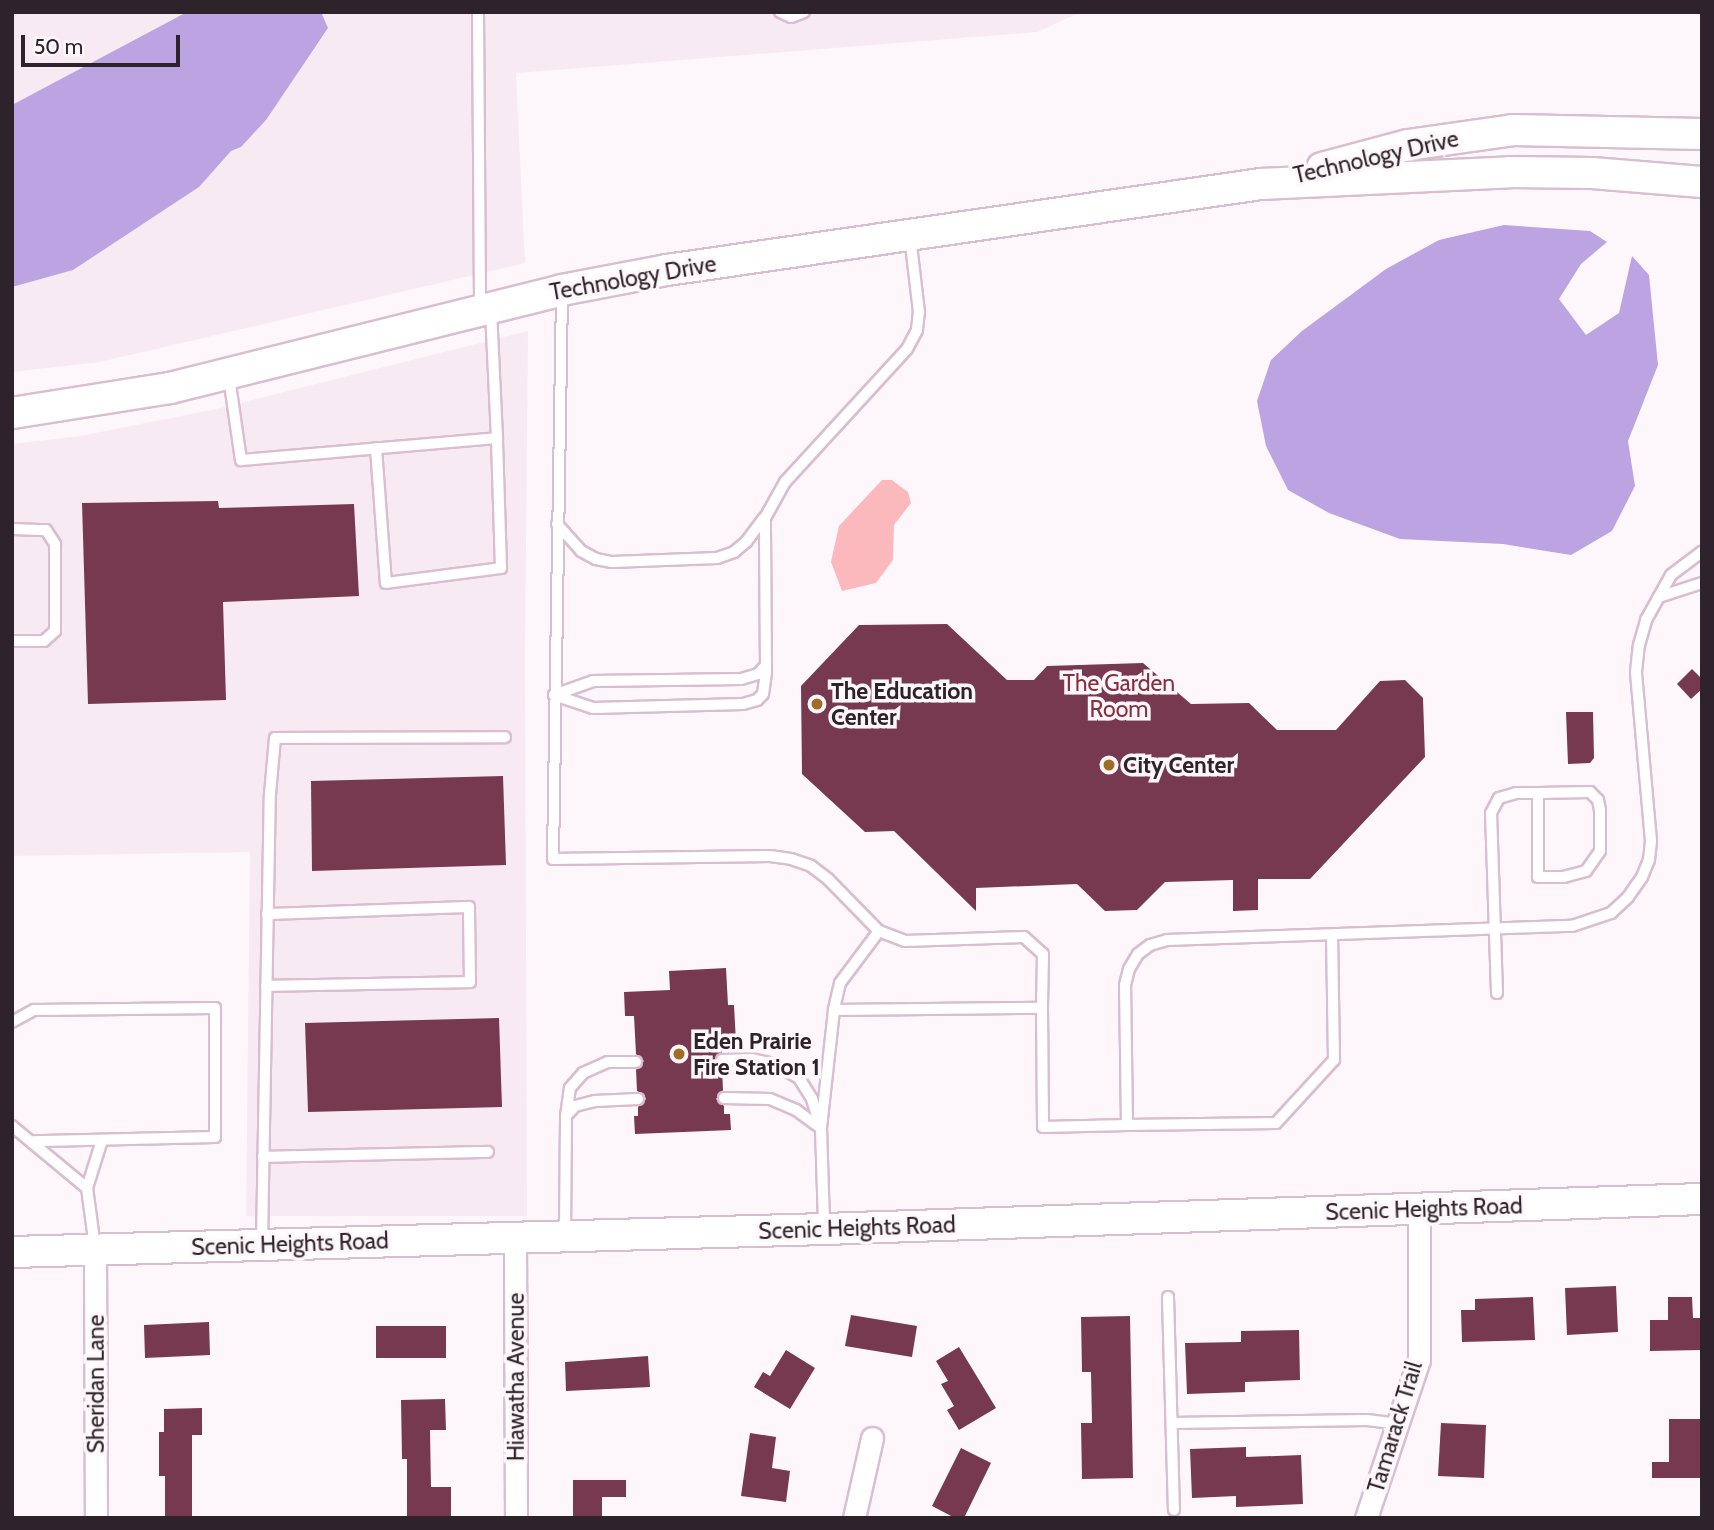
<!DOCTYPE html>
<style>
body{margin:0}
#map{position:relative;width:1714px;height:1530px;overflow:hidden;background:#fdf7fb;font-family:Cabin,sans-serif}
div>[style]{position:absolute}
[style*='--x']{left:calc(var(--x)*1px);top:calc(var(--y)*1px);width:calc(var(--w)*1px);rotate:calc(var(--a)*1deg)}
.built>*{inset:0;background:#f8eaf3}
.green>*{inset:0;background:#fbb9bd}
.water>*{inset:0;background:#bca3e1}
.building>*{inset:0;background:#773950}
.roads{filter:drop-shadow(2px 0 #dabdd0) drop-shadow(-2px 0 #dabdd0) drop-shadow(0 2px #dabdd0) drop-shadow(0 -2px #dabdd0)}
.lane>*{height:10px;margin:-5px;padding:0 5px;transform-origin:5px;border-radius:5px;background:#fff}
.street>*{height:21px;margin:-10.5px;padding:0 10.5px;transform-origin:10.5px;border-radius:10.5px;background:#fff}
.secondary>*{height:30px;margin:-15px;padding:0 15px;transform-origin:15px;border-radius:15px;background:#fff}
.dots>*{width:19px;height:19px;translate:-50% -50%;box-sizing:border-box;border:4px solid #fdf7fb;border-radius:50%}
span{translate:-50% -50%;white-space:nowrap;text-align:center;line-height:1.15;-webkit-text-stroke:7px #fdf7fb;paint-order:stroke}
.street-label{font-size:23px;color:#2e232a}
.park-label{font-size:23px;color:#882f3b}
.poi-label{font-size:23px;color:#2e232a;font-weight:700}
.left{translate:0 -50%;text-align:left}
.frame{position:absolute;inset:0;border:14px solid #2e232a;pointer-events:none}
.scale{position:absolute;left:21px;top:35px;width:159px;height:32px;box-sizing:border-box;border:4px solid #2e232a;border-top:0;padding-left:9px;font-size:21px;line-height:24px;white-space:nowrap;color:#2e232a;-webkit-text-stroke:5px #fdf7fb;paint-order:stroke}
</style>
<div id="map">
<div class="built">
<div style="clip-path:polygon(12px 12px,1081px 12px,1037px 32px,516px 73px,525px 263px,100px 362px,12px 372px)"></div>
<div style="clip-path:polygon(528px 331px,525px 655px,527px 1216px,246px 1216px,250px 852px,12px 856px,12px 444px,80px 436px,216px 409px)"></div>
</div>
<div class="green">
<div style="clip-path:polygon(882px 480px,892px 480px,908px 492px,911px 503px,894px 525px,893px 560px,876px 583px,842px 591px,831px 562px,839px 526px)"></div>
</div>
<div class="water">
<div style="clip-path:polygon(187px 12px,321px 12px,328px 28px,266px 120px,241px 147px,231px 151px,199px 187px,73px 270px,12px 287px,12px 105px)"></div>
<div style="clip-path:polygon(1504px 225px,1590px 231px,1607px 242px,1581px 264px,1559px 299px,1586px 335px,1619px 313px,1632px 256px,1649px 275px,1658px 365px,1628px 441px,1635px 486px,1612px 531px,1571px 555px,1503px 544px,1400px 539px,1329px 513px,1288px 490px,1266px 446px,1257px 401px,1271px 360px,1302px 331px,1386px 269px,1439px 240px)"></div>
</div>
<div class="building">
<div style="clip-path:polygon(218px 501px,219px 508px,354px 504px,359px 596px,223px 602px,226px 700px,88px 704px,82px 503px)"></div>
<div style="clip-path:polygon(947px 624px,1007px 680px,1034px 680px,1047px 666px,1143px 663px,1191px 704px,1249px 703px,1277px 730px,1336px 730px,1380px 681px,1405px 680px,1423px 698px,1425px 757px,1310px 879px,1258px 879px,1258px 910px,1233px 911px,1233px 880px,1165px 882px,1137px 910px,1105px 911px,1077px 884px,976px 888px,976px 911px,894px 831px,865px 832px,802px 774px,801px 686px,859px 625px)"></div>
<div style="clip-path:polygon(1692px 669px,1702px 679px,1702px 689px,1691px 699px,1677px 684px)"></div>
<div style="clip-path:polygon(1566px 712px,1593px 712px,1594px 758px,1590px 763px,1568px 764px)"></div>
<div style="clip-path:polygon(503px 776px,506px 865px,312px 871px,311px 781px)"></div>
<div style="clip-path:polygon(726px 968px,728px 1005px,734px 1005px,736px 1042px,721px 1043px,722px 1052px,714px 1060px,716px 1065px,722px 1068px,723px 1090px,716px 1099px,724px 1106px,724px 1114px,730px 1114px,731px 1130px,635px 1134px,634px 1116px,638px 1116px,638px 1107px,646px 1099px,644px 1094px,637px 1091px,636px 1070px,644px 1061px,636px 1054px,634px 1016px,625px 1016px,624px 992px,670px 990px,669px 971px)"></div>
<div style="clip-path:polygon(499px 1018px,502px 1107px,308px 1112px,305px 1023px)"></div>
<div style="clip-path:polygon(1616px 1286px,1618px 1332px,1567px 1335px,1565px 1288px)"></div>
<div style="clip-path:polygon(1533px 1297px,1535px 1340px,1462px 1342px,1461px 1310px,1475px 1310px,1475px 1299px)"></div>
<div style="clip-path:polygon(1668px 1297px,1692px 1297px,1693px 1318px,1702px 1318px,1702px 1350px,1650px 1351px,1650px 1320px,1668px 1320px)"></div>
<div style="clip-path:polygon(851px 1315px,917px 1326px,912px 1357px,845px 1346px)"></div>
<div style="clip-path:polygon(1130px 1316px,1133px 1478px,1082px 1479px,1081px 1423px,1092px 1423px,1091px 1372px,1082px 1372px,1081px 1317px)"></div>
<div style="clip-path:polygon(209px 1322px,210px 1355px,145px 1358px,144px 1325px)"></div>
<div style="clip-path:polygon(376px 1326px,446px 1326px,446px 1358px,376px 1358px)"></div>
<div style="clip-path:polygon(1299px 1330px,1300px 1380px,1245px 1382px,1245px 1392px,1187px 1394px,1185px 1343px,1241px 1342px,1241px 1331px)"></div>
<div style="clip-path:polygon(959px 1347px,996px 1408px,959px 1430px,947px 1410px,954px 1406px,941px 1384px,948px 1381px,936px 1361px)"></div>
<div style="clip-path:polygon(786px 1350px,815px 1368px,790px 1409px,754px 1387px,763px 1372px,770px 1376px)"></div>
<div style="clip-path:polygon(648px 1356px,650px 1387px,566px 1391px,565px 1362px)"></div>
<div style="clip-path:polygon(445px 1399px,446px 1430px,430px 1430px,431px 1487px,451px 1487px,451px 1518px,407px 1518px,407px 1459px,402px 1459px,401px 1400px)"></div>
<div style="clip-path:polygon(202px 1408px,202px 1435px,192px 1435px,192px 1518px,165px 1518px,165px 1476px,159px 1476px,159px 1432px,164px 1432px,164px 1409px)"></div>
<div style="clip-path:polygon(1669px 1419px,1702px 1419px,1702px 1478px,1652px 1478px,1652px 1462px,1669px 1462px)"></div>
<div style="clip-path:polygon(1441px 1423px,1486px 1425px,1484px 1478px,1438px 1476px)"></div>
<div style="clip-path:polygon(750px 1433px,776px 1437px,772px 1468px,790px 1471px,786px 1502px,741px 1496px)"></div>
<div style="clip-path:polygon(1246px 1447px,1246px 1457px,1301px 1455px,1303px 1504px,1236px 1507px,1236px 1496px,1192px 1498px,1190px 1449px)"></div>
<div style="clip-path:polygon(961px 1448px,991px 1463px,964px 1518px,955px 1518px,932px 1506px)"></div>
<div style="clip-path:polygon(573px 1480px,626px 1480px,626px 1497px,602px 1497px,602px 1518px,573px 1518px)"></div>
</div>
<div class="roads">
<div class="lane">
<div style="--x:478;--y:12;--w:295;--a:89.6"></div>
<div style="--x:780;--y:12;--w:12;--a:24"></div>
<div style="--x:791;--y:17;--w:14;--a:-21"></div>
<div style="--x:562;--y:292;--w:567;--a:90.91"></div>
<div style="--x:553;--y:859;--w:217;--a:-0.8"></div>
<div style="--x:770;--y:856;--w:21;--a:8"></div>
<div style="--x:791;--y:859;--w:21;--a:19"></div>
<div style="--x:811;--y:866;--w:21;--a:37"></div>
<div style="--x:828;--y:879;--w:73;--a:45.6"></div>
<div style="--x:879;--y:931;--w:65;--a:126.9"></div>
<div style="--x:840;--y:983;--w:28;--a:103"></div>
<div style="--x:834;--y:1010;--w:119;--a:96.3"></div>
<div style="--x:821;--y:1128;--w:98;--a:88.2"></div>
<div style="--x:229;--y:377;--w:84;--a:81.8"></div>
<div style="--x:241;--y:460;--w:257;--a:-4.9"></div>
<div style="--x:497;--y:438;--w:129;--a:-92.7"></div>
<div style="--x:376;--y:448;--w:135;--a:85.8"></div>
<div style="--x:386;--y:583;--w:116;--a:-7.4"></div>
<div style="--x:501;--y:568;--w:130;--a:-91.8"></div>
<div style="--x:557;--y:524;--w:36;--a:48"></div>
<div style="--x:581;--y:551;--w:17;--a:28"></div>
<div style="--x:596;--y:559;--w:16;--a:11"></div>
<div style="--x:612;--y:562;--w:105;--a:-2.2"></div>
<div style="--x:717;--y:558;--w:18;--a:-19"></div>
<div style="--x:734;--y:552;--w:16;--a:-40"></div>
<div style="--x:746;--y:542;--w:30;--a:-53"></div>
<div style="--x:12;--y:529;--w:34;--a:2"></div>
<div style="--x:46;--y:530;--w:17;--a:57"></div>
<div style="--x:55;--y:544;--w:87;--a:90"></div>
<div style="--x:55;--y:631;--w:15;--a:138"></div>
<div style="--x:44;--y:641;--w:32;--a:180"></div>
<div style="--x:1659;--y:597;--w:45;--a:-18"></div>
<div style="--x:554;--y:695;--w:41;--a:18.4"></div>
<div style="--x:593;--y:708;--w:150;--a:-1.5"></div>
<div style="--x:743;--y:704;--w:15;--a:-16"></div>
<div style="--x:757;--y:700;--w:8;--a:-45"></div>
<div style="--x:763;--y:694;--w:22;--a:-82"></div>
<div style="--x:766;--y:672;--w:154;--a:-90.4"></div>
<div style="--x:765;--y:518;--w:41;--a:-60.9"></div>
<div style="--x:785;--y:482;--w:180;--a:-47.5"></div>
<div style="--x:907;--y:349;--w:21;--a:-62"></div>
<div style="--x:917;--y:330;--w:18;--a:-84"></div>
<div style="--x:919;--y:312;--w:77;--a:-96.8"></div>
<div style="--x:554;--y:695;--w:41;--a:-19.7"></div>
<div style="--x:593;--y:681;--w:148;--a:-0.8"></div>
<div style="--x:741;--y:679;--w:18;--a:-16"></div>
<div style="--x:758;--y:674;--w:12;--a:-48"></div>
<div style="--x:879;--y:931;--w:28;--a:21"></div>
<div style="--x:905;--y:941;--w:119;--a:-1.9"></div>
<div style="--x:1024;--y:937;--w:25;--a:42"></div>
<div style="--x:1043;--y:954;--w:54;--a:91.1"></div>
<div style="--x:266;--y:986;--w:204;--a:-1.1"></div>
<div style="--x:470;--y:982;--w:75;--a:-90.8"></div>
<div style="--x:469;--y:907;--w:202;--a:178"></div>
<div style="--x:1497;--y:993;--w:180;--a:-91.9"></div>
<div style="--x:1491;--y:813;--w:17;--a:-62"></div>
<div style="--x:1499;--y:798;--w:18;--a:-16"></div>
<div style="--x:1516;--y:793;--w:22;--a:0"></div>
<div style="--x:1538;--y:793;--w:52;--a:-1.1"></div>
<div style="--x:1590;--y:792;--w:11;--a:45"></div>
<div style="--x:1598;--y:800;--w:10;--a:79"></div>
<div style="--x:1600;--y:810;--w:41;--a:90"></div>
<div style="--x:1600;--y:851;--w:24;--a:125"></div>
<div style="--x:1586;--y:871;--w:23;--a:165"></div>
<div style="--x:1564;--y:877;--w:26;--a:180"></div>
<div style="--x:1538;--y:877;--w:84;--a:-90"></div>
<div style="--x:834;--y:1010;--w:208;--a:-0.6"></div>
<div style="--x:1042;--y:1008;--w:119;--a:89.5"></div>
<div style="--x:1043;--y:1127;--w:84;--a:-1.4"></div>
<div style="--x:1127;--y:1125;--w:140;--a:-90.8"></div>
<div style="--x:1125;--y:985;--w:16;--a:-76"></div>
<div style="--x:1129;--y:969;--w:17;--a:-59"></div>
<div style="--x:1138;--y:954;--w:15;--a:-37"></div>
<div style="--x:1150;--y:945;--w:18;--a:-16"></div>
<div style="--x:1167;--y:940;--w:405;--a:-2"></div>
<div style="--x:1572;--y:926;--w:41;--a:-18.4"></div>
<div style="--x:1611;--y:913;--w:23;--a:-43"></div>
<div style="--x:1628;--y:897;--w:24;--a:-55"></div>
<div style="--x:1642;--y:877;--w:18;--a:-68"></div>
<div style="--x:1649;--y:860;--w:19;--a:-84"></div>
<div style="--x:1651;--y:841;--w:170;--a:-95.1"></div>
<div style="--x:1636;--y:672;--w:27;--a:-84"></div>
<div style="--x:1639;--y:645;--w:26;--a:-74"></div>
<div style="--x:1646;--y:620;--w:51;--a:-60.9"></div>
<div style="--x:1671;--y:575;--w:39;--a:-37"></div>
<div style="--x:12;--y:1022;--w:25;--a:-29"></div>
<div style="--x:34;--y:1010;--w:181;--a:-0.6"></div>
<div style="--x:215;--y:1008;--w:129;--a:90"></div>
<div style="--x:215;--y:1137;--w:183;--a:178.7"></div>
<div style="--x:722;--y:1060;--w:30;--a:-2"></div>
<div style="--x:752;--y:1059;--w:23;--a:13"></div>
<div style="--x:774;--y:1064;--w:29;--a:29"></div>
<div style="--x:799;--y:1078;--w:25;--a:58"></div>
<div style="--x:812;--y:1099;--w:24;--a:73"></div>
<div style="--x:724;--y:1098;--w:46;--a:1.2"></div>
<div style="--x:770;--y:1099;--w:28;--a:23"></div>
<div style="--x:796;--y:1110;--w:31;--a:36"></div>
<div style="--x:566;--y:1116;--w:28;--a:-82"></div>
<div style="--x:570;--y:1088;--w:20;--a:-49"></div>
<div style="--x:583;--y:1073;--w:27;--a:-24"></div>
<div style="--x:608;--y:1062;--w:28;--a:0"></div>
<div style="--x:1127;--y:1125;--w:149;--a:-0.8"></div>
<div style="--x:1276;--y:1123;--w:86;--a:-47.4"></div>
<div style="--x:1334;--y:1060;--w:125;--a:-90.9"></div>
<div style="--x:12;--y:1126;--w:97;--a:39.6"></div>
<div style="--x:87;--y:1188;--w:60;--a:82.3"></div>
<div style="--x:263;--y:1157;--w:225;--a:-1.3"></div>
<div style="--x:87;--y:1188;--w:50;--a:-72.6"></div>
<div style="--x:565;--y:1233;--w:117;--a:-89.5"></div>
<div style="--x:566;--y:1116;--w:13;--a:-48"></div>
<div style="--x:575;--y:1106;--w:21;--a:-14"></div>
<div style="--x:595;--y:1101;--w:43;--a:-2.7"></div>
<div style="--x:262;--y:1242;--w:448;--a:-89"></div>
<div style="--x:270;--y:794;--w:56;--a:-84.9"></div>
<div style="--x:275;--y:738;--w:230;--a:-0.2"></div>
<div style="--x:1168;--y:1297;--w:213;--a:88.4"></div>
<div style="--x:1172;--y:1423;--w:195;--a:-0.9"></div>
<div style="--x:1367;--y:1420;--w:32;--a:7"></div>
</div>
<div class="street">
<div style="--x:515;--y:1237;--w:281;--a:89.8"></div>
<div style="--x:95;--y:1250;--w:268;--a:89.8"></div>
<div style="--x:854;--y:1518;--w:82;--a:-77.3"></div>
<div style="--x:1366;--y:1518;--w:167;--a:-71.5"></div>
<div style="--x:1419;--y:1360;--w:151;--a:-90"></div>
</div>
<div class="secondary">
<div style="--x:1322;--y:168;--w:89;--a:-15"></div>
<div style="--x:1408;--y:145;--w:106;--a:-8.1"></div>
<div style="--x:1513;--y:130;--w:189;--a:1.2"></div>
<div style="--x:12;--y:413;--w:160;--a:-9"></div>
<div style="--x:170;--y:388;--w:404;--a:-14"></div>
<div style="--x:562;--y:290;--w:107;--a:-10.8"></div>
<div style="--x:667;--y:270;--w:600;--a:-8.24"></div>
<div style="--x:1261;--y:184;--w:250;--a:-2.7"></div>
<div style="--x:1511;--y:172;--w:81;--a:0.7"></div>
<div style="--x:1592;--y:173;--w:110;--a:4.7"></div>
<div style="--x:12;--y:1252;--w:813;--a:-1.62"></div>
<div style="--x:825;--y:1229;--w:878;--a:-1.96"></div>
</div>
</div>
<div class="dots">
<div style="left:817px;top:704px;background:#a06b24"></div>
<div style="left:1109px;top:765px;background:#a06b24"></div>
<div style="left:679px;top:1054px;background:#a06b24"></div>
</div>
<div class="street-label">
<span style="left:1376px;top:157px;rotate:-13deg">Technology Drive</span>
<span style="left:633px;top:278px;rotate:-10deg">Technology Drive</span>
<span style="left:1424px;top:1209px;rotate:-2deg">Scenic Heights Road</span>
<span style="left:857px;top:1228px;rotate:-2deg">Scenic Heights Road</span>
<span style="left:290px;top:1244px;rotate:-2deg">Scenic Heights Road</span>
<span style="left:516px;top:1377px;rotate:-90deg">Hiawatha Avenue</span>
<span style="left:96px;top:1384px;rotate:-90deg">Sheridan Lane</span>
<span style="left:1395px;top:1427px;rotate:-73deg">Tamarack Trail</span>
</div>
<div class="park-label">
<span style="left:1119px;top:696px">The Garden<br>Room</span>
</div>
<div class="poi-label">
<span class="left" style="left:831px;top:704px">The Education<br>Center</span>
<span class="left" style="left:1123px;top:765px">City Center</span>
<span class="left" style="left:693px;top:1054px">Eden Prairie<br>Fire Station 1</span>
</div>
<div class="frame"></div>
<div class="scale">50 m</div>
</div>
